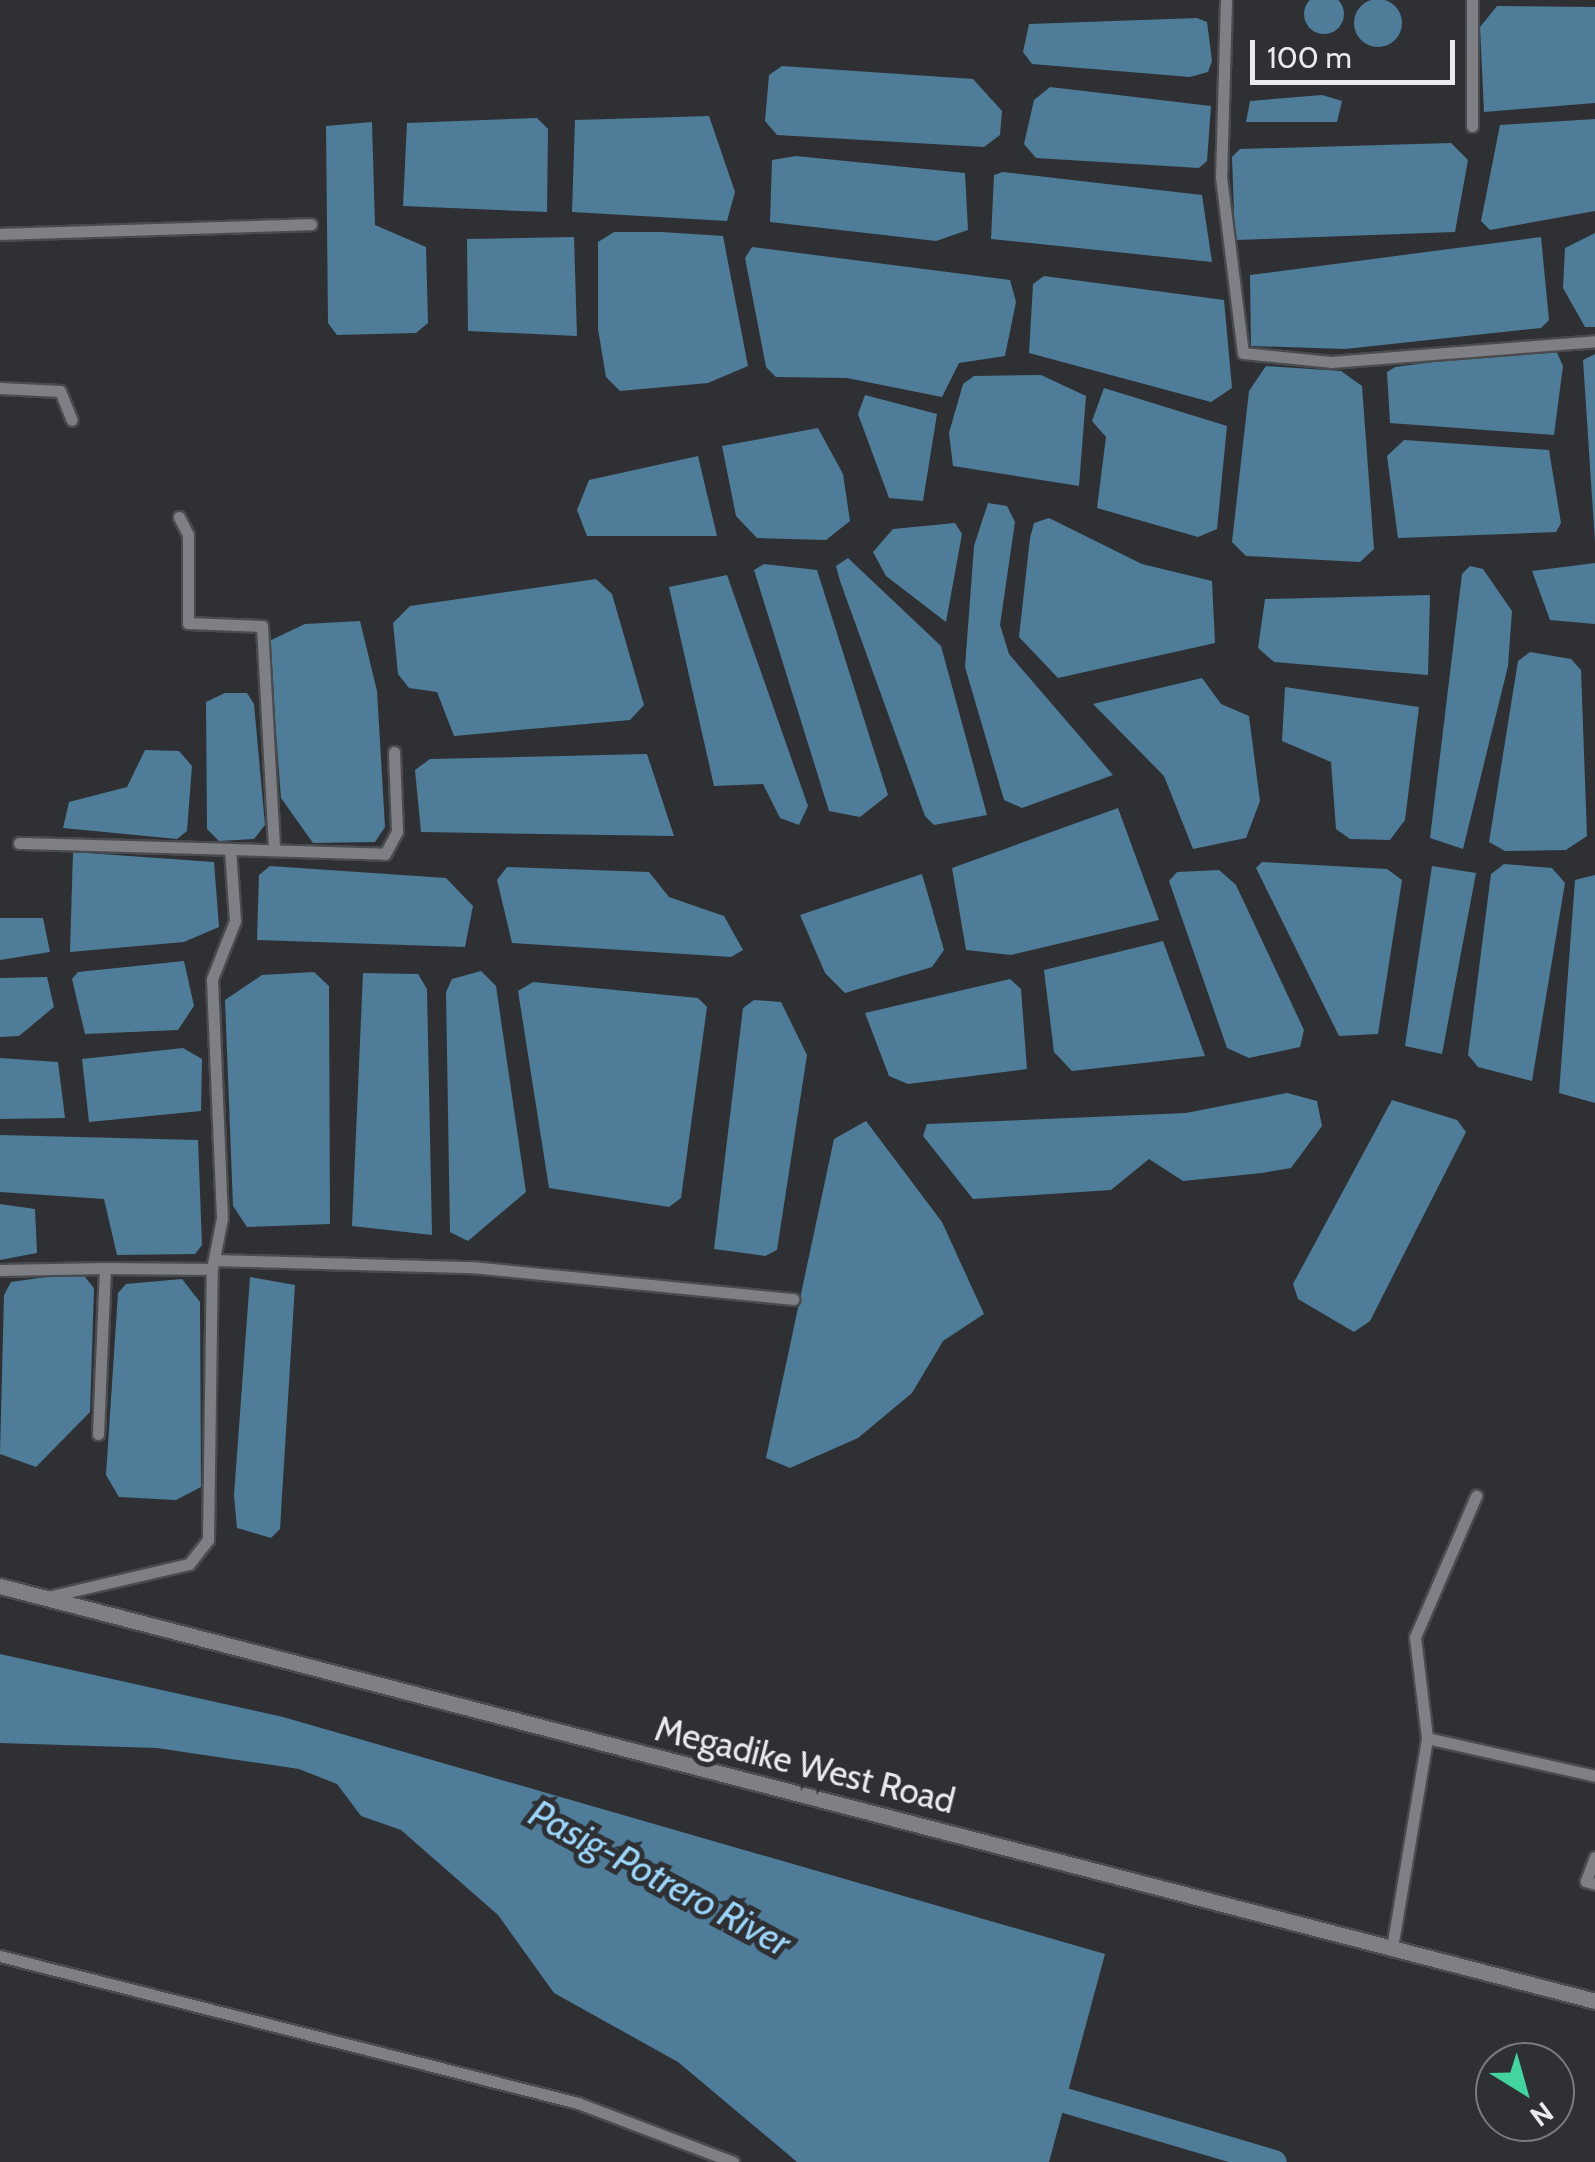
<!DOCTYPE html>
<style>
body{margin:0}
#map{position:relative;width:1595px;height:2162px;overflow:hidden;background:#2e3034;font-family:Cabin,sans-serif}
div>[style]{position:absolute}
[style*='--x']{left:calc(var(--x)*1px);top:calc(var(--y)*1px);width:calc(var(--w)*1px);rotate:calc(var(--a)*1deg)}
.water>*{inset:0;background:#4e7c99}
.round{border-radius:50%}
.river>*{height:25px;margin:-12.5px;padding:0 12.5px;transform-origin:12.5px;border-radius:12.5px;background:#4e7c99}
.roads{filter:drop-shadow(2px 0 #4a4b4e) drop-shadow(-2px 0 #4a4b4e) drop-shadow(0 2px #4a4b4e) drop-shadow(0 -2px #4a4b4e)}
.street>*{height:11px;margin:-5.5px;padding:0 5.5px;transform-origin:5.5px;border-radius:5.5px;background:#7e8085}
.secondary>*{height:15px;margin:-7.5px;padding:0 7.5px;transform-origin:7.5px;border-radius:7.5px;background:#7e8085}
span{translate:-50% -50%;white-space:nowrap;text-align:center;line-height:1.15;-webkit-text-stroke:10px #2e3034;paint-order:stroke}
.street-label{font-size:35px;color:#eaebee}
.water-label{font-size:38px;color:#9cd5fa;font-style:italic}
.north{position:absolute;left:1475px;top:2042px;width:100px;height:100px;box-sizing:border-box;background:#2e3034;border:2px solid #797b7e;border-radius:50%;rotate:143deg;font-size:28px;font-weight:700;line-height:40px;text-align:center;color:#eaebee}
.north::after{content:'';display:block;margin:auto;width:35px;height:45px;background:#43d4a0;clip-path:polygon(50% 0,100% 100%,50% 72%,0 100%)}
.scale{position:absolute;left:1250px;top:40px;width:205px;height:45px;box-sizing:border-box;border:5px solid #eaebee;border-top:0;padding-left:12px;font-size:30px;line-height:35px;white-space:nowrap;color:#eaebee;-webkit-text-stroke:8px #2e3034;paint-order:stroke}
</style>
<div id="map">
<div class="water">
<div class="round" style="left:1304px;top:-6px;width:40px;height:40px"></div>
<div class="round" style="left:1354px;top:-1px;width:48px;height:48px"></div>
<div style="clip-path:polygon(1497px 6px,1595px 7px,1595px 103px,1484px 112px,1480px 27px)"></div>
<div style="clip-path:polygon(1197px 18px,1207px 22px,1212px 61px,1208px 72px,1190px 77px,1032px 64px,1023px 52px,1029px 24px)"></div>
<div style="clip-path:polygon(782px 66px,973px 79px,1002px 111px,1000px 135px,984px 147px,777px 135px,765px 121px,769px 75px)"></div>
<div style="clip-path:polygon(1050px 87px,1211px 106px,1207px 161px,1199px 168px,1036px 158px,1024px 144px,1034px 100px)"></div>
<div style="clip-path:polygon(1322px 95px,1342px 101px,1337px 122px,1246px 122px,1250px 101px)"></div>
<div style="clip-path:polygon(709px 116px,735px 192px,727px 221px,572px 212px,575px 120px)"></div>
<div style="clip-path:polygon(537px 118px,548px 129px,547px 212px,403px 206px,407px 123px)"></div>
<div style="clip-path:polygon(1595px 119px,1595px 211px,1490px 230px,1481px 221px,1500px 125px)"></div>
<div style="clip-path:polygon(372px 122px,375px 225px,426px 247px,428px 323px,416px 333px,337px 335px,328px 323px,326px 126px)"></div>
<div style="clip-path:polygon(1451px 143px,1468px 160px,1455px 232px,1235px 240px,1232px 157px,1240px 149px)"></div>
<div style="clip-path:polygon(796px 156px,965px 173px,968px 230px,936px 241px,770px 222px,772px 160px)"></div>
<div style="clip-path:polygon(1003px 172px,1202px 195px,1212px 262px,991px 239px,994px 175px)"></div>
<div style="clip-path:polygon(662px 232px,723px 236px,748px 366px,708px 383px,620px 391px,606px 377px,598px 329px,598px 242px,614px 232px)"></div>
<div style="clip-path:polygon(1595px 233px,1595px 327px,1585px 327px,1563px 288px,1565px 248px)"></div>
<div style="clip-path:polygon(574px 237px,577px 336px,468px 331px,467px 239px)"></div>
<div style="clip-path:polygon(1541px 237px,1549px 320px,1541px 328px,1345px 349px,1251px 346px,1250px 275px)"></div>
<div style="clip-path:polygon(752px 247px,1010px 280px,1016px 302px,1005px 356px,959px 363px,942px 397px,847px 378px,776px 377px,766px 367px,745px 258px)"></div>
<div style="clip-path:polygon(1044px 276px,1224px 300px,1232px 388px,1211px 402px,1029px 353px,1033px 284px)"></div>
<div style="clip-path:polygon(1554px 346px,1563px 366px,1554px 435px,1390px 423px,1387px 372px,1395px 367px)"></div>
<div style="clip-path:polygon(1595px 354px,1595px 542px,1583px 360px)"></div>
<div style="clip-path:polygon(1266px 366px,1341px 371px,1362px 386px,1374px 549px,1360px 562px,1246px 556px,1232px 542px,1249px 391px)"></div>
<div style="clip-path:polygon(1041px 375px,1086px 396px,1079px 486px,953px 466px,949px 433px,963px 384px,974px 376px)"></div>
<div style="clip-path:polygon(1104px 388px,1227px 426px,1217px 529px,1198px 537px,1097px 508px,1106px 437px,1092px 421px)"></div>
<div style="clip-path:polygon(865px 395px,937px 414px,923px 501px,889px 498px,858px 414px)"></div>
<div style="clip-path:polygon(818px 428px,843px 474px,850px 521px,826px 540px,757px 538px,736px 516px,722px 446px)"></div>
<div style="clip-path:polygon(1404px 440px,1549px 450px,1561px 523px,1556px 532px,1398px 538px,1387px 456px)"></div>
<div style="clip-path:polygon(698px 456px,717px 536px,587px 536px,577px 510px,589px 480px)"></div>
<div style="clip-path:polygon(988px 503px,1007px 506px,1015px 522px,1000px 625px,1009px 654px,1113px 775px,1022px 808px,1004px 800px,965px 667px,974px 546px)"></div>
<div style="clip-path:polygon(1049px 518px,1142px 564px,1212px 581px,1215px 643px,1058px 678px,1019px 637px,1030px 538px,1034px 523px)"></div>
<div style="clip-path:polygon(955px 523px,962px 534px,946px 622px,886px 576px,873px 552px,893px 529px)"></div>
<div style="clip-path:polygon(848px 558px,941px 646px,987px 815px,934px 825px,925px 816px,840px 581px,836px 566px)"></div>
<div style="clip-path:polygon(1595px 563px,1595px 624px,1550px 620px,1532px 571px)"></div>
<div style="clip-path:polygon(764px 564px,817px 570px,888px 795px,860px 817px,829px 811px,754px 570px)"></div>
<div style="clip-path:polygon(1470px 566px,1483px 569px,1512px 611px,1508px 666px,1463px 849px,1430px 838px,1462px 574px)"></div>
<div style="clip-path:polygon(727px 575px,808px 806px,799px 825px,780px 818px,763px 784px,714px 786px,669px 587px)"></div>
<div style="clip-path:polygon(596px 579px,612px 594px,644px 705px,630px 720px,454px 736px,437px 692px,409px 688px,398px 674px,393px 623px,410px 606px)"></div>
<div style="clip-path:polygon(1430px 595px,1428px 675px,1274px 662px,1258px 648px,1265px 599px)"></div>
<div style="clip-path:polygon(360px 621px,377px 691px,385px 827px,375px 842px,313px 843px,281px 798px,269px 641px,305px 624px)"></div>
<div style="clip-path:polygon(1530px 652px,1571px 659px,1581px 670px,1587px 836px,1566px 850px,1505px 851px,1489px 842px,1518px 661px)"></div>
<div style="clip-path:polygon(1202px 678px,1221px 704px,1249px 716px,1260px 801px,1246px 838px,1193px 849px,1164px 776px,1093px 704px)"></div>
<div style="clip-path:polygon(1285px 687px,1419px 707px,1405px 820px,1390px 840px,1350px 839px,1336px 829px,1331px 762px,1282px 741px)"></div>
<div style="clip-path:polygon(225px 693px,247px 693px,254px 704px,265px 825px,254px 839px,219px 841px,207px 829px,206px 702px)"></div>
<div style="clip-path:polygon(145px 750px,179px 751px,192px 766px,187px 831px,177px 839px,63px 828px,69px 802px,127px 787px)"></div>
<div style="clip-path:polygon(647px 754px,674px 836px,421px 832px,415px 770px,430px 759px)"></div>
<div style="clip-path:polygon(1118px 808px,1159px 920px,1011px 955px,966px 950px,952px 868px)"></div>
<div style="clip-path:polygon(73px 852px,214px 862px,219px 927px,184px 942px,70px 952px)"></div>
<div style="clip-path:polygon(1262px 862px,1387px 869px,1402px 880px,1378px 1034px,1339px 1036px,1256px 868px)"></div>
<div style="clip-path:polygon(1504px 864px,1552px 868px,1565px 883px,1532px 1081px,1478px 1067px,1468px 1055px,1491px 874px)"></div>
<div style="clip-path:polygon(270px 866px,446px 878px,473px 906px,465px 947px,257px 940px,259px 875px)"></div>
<div style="clip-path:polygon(1432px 866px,1476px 873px,1442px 1054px,1405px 1046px)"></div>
<div style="clip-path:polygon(507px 867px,649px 872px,669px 897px,724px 916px,743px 950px,731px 957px,512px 943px,497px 880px)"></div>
<div style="clip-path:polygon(1219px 870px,1236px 885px,1304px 1030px,1300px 1047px,1249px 1058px,1227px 1048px,1169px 881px,1177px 872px)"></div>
<div style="clip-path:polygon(922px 874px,944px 950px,932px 967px,845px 993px,825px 973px,800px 915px)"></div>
<div style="clip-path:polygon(1595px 875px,1595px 1103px,1559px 1093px,1575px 880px)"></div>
<div style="clip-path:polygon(0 918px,43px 918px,50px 952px,0 960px)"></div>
<div style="clip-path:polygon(1163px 941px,1205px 1056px,1072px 1071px,1054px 1052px,1044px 970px)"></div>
<div style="clip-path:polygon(184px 961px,194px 1006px,178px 1030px,85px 1034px,72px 979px,78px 972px)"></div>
<div style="clip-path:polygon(481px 971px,496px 986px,526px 1192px,468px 1241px,450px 1232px,446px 992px,452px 979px)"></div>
<div style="clip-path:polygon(314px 972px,329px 986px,330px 1224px,247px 1227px,233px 1206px,225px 1000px,262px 975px)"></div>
<div style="clip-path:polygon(363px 973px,418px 974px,427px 989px,432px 1235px,352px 1226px)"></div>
<div style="clip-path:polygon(0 978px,47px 977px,54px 1007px,19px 1036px,0 1037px)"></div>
<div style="clip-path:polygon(1010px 979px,1021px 989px,1027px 1069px,908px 1084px,889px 1076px,865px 1013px)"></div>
<div style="clip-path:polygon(533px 982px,698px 998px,707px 1007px,681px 1198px,669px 1207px,549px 1188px,518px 991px)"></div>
<div style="clip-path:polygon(754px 1000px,781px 1002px,807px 1055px,777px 1250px,765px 1256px,714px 1249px,743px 1008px)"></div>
<div style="clip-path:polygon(183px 1048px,202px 1059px,201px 1111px,89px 1122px,82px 1059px)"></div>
<div style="clip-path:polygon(0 1058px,58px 1062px,65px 1118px,0 1119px)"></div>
<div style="clip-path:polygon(1287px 1093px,1317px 1101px,1322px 1126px,1291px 1168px,1262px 1173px,1183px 1181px,1149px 1159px,1111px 1190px,973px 1199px,923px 1136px,927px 1124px,1186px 1113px)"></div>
<div style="clip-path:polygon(1392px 1100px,1457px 1120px,1466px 1132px,1370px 1321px,1354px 1332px,1298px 1299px,1293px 1284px)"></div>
<div style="clip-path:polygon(866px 1121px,942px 1222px,984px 1314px,943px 1341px,912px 1393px,858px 1438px,790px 1468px,766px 1458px,834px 1139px)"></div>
<div style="clip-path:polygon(0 1135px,198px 1140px,202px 1245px,195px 1254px,117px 1255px,104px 1199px,0 1192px)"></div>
<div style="clip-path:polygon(0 1204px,35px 1209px,37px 1253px,0 1260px)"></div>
<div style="clip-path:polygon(81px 1272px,94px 1288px,90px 1412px,36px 1467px,0 1454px,4px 1295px,11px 1282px)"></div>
<div style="clip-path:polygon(250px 1277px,295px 1285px,280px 1529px,271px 1538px,237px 1528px,234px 1495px)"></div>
<div style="clip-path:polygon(182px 1279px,200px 1302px,201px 1487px,176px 1500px,119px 1497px,106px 1475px,118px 1293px,126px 1284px)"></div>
<div style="clip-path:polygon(0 1654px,283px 1717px,1105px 1954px,1049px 2162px,797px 2162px,678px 2062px,554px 1993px,498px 1915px,401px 1830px,361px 1816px,337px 1784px,299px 1769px,157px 1748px,0 1743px)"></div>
</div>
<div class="river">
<div style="--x:1034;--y:2091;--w:250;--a:16.5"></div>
</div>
<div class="roads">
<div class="street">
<div style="--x:1226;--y:0;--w:177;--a:91.6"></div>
<div style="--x:1221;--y:177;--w:177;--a:82.9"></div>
<div style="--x:1243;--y:353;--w:88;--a:5.8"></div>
<div style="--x:1331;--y:362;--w:265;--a:-4.5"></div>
<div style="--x:1472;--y:126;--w:126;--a:-90"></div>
<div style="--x:0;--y:234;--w:311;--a:-1.8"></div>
<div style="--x:0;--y:388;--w:60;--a:2.9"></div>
<div style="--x:60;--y:391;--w:31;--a:68"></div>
<div style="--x:179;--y:517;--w:20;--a:63"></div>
<div style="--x:188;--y:535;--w:88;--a:90"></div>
<div style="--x:188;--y:623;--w:74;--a:2.3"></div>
<div style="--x:262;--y:626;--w:223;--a:86.9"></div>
<div style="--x:19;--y:843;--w:211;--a:1.6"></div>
<div style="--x:215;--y:1260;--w:257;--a:1.6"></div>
<div style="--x:472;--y:1267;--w:323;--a:5.7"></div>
<div style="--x:0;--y:1270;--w:105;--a:-1.1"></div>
<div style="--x:98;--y:1434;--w:166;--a:-87.6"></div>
<div style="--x:105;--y:1268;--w:107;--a:0.5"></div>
<div style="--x:47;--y:1597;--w:146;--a:-13.1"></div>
<div style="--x:189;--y:1564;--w:31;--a:-52"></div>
<div style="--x:208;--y:1540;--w:271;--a:-89.2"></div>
<div style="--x:212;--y:1269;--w:52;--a:-78.9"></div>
<div style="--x:222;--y:1218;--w:239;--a:-92.4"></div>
<div style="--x:212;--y:979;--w:62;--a:-68.4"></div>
<div style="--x:235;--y:921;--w:72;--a:-94"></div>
<div style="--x:230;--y:849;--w:155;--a:1.8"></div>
<div style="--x:385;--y:854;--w:26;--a:-62"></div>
<div style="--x:397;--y:831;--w:79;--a:-92.2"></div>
<div style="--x:1427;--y:1738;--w:172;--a:12.7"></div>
<div style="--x:1595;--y:1857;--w:26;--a:111"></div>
<div style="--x:1586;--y:1881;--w:9;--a:18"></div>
<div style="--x:1392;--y:1948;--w:213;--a:-80.5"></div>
<div style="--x:1427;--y:1738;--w:102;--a:-96.8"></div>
<div style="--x:1415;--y:1637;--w:154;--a:-66.6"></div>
<div style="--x:0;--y:1956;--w:596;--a:14.27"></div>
<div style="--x:578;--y:2103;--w:166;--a:20.8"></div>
</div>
<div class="secondary">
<div style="--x:0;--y:1586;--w:1648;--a:14.58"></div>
</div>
</div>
<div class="street-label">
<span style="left:805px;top:1765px;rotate:14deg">Megadike West Road</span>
</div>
<div class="water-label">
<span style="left:660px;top:1878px;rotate:28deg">Pasig-Potrero River</span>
</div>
<div class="north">N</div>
<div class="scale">100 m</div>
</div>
